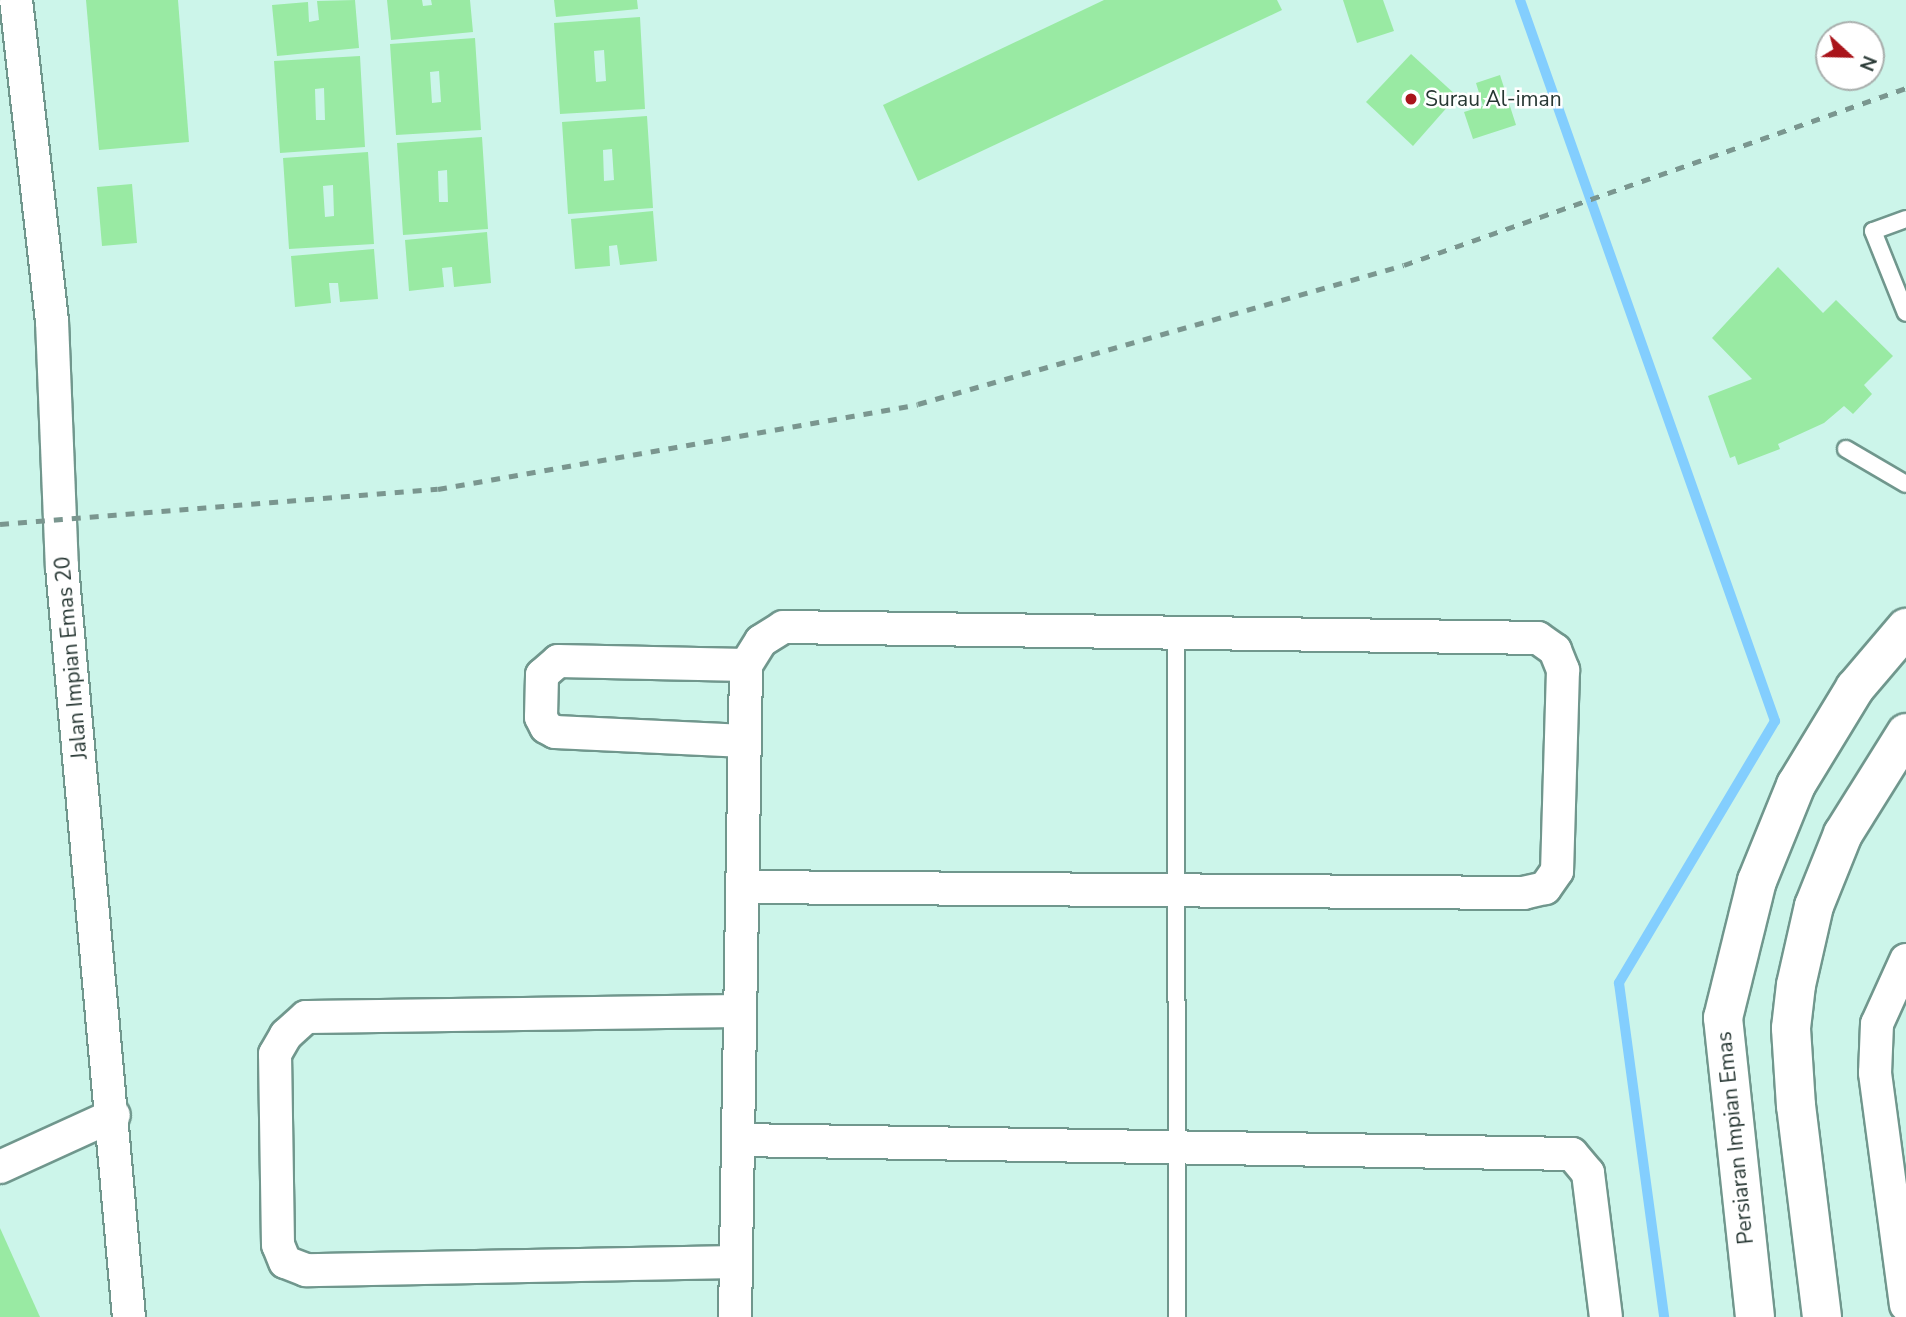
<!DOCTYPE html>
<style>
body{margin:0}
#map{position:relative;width:1906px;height:1317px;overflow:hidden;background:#ccf5ea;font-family:"Nunito Sans",sans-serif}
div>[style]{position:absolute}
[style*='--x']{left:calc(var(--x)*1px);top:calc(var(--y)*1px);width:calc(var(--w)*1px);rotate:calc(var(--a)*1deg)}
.stream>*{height:10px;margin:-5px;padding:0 5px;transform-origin:5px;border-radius:5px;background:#83cefe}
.building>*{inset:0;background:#99eaa3}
.roads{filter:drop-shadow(2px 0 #70978d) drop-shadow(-2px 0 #70978d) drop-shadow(0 2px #70978d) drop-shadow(0 -2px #70978d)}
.service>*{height:16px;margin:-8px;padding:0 8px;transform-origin:8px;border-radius:8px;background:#fff}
.minor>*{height:32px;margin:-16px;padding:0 16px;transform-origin:16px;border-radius:16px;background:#fff}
.secondary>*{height:38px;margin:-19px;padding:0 19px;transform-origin:19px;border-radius:19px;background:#fff}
.rail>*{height:5px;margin-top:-2.5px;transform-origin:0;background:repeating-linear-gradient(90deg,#7a968f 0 9px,transparent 0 18px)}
.dots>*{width:19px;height:19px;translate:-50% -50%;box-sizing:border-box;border:4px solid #fff;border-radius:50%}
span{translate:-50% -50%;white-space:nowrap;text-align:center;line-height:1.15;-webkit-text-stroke:5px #fff;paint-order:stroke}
.poi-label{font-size:21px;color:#273733}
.left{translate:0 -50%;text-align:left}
.street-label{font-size:21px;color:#273733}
.north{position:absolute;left:1815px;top:21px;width:70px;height:70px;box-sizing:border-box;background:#fff;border:2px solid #a9afad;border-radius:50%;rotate:112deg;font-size:19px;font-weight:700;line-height:28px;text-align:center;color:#273733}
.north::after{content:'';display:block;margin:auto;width:24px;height:32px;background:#a9141a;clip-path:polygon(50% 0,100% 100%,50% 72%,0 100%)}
</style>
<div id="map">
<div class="stream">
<div style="--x:1520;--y:0;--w:765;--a:70.52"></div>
<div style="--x:1775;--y:721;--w:305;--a:120.8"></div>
<div style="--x:1619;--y:983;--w:337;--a:82.3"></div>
</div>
<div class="building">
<div style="clip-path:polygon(86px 0,178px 0,189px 142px,99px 150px)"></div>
<div style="clip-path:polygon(355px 0,359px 48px,277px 56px,272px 5px,308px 2px,309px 22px,319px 20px,317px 1px)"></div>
<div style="clip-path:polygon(387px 0,422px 0,423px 6px,432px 5px,431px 0,470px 0,473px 32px,391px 40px)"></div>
<div style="clip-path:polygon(554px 0,637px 0,638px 9px,556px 17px)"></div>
<div style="clip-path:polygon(1104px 0,1277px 0,1282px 10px,918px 181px,883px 105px)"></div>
<div style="clip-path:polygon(1343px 0,1383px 0,1394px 31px,1357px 43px)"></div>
<div style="clip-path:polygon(evenodd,640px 17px,645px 109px,560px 114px,554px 23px,640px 17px,604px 50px,606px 81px,596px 82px,594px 51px,604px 50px)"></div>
<div style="clip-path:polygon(evenodd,475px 38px,481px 130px,396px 135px,390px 44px,475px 38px,439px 71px,441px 102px,432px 103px,430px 72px,439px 71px)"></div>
<div style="clip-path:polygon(1411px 54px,1457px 96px,1413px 146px,1366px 102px)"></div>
<div style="clip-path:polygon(evenodd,360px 56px,365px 147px,280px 153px,274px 61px,360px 56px,324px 88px,325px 120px,316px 120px,315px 89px,324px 88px)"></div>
<div style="clip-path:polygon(1500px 75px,1516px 125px,1473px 139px,1464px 112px,1483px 106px,1476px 83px)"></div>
<div style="clip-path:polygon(evenodd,647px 116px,653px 208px,568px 214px,562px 122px,647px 116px,612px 149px,614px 180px,604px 181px,603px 150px,612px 149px)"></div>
<div style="clip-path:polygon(evenodd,482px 137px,488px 229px,403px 235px,397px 143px,482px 137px,447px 170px,448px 202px,439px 202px,438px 171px,447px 170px)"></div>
<div style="clip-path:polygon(evenodd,368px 152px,374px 244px,289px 249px,283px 158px,368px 152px,333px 185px,334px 216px,325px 217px,323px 186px,333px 185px)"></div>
<div style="clip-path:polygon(132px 184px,137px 243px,102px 246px,97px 187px)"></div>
<div style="clip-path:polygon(653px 211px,657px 261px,620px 265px,617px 245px,609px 246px,610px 266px,575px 269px,571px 219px)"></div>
<div style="clip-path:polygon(487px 232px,491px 283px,454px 287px,452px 267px,442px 268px,444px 287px,409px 291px,405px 240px)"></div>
<div style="clip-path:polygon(374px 249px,378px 299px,340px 302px,338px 283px,329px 283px,331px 303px,295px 307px,291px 256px)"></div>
<div style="clip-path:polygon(1778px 267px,1823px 313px,1836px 300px,1893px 356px,1864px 385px,1872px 394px,1853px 414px,1844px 406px,1824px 423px,1778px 444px,1780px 449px,1738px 465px,1735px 456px,1730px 458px,1708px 396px,1752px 379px,1712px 338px)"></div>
<div style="clip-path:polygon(0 1228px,40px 1317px,0 1317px)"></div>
</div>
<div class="roads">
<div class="service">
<div style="--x:1906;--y:219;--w:35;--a:160"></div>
<div style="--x:1873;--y:231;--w:88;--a:68.1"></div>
<div style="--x:1846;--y:449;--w:69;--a:30.3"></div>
<div style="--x:1176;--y:633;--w:684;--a:89.92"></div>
</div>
<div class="minor">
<div style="--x:16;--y:0;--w:323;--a:83.6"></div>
<div style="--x:52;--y:321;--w:246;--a:87.7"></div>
<div style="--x:62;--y:567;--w:753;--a:84.9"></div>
<div style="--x:745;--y:741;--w:190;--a:-177.3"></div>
<div style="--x:555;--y:732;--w:10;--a:-151"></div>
<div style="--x:546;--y:727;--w:11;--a:-117"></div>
<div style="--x:541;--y:717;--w:42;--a:-88.6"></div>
<div style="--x:542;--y:675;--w:21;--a:-41"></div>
<div style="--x:558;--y:661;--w:188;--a:1.2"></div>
<div style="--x:1906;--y:960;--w:70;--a:114.4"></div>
<div style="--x:1877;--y:1024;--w:49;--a:92.3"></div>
<div style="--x:1875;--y:1073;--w:234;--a:82.4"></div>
<div style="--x:738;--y:1140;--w:834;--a:0.96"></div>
<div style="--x:1572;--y:1154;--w:25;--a:50"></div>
<div style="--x:1588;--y:1173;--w:145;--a:82.9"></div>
<div style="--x:0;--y:1167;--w:125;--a:-24.5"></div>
<div style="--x:736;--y:1262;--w:430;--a:178.9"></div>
<div style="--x:306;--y:1270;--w:22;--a:-159"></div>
<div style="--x:285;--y:1262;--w:18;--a:-112"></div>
<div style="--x:278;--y:1245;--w:191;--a:-90.9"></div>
<div style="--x:275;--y:1054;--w:22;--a:-60"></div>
<div style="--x:286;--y:1035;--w:27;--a:-42"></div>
<div style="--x:306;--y:1017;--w:434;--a:-0.8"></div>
<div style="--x:735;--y:1317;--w:652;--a:-89.03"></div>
<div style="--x:746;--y:665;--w:28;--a:-58"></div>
<div style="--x:761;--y:641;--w:26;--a:-32"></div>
<div style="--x:783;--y:627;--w:755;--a:0.83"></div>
<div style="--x:1538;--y:638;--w:21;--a:35"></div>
<div style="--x:1555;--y:650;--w:22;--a:68"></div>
<div style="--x:1563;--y:670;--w:201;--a:91.7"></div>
<div style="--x:1557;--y:871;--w:21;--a:125"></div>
<div style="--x:1545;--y:888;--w:22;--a:167"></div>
<div style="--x:1524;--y:893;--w:781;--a:-179.56"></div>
</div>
<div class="secondary">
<div style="--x:1755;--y:1317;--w:301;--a:-96.1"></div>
<div style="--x:1723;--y:1018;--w:141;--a:-76.1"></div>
<div style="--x:1757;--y:881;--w:104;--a:-67.9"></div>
<div style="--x:1796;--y:785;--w:114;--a:-58.7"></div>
<div style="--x:1855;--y:688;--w:79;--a:-49.6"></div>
<div style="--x:1822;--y:1317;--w:213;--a:-97"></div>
<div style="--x:1796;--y:1106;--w:78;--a:-93.7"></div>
<div style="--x:1791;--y:1028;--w:43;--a:-83.4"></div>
<div style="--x:1796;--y:985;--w:81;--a:-77.2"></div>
<div style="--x:1814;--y:906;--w:78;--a:-68.1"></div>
<div style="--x:1843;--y:834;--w:119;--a:-58"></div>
</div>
</div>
<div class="rail">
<div style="--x:0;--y:524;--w:439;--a:-4.6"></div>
<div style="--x:438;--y:489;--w:487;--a:-10"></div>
<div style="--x:918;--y:404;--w:505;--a:-15.96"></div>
<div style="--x:1404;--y:265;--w:532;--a:-19.42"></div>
</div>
<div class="dots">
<div style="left:1411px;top:99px;background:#a9141a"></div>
</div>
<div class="poi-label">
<span class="left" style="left:1425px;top:99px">Surau Al-iman</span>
</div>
<div class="street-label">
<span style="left:71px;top:658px;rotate:-95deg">Jalan Impian Emas 20</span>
<span style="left:1735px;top:1138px;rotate:-96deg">Persiaran Impian Emas</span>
</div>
<div class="north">N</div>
</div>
